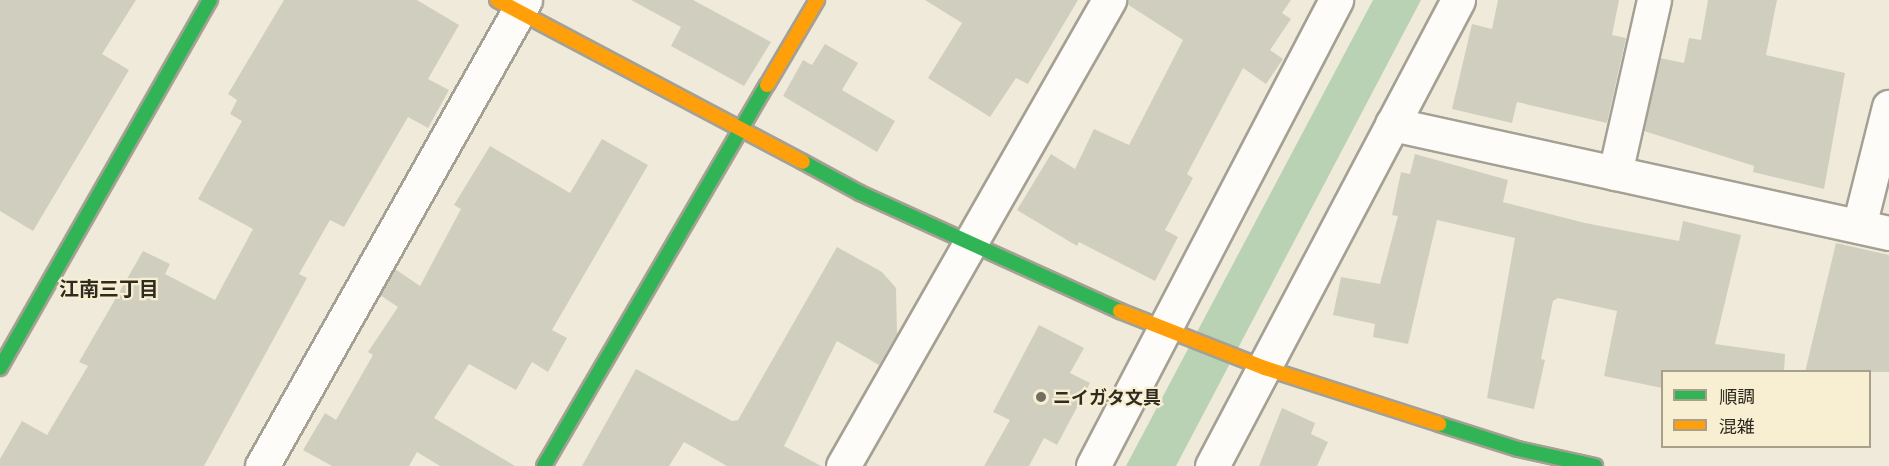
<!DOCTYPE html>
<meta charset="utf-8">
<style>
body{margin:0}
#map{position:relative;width:1889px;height:466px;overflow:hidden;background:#f0eada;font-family:"Exo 2","Noto Sans JP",sans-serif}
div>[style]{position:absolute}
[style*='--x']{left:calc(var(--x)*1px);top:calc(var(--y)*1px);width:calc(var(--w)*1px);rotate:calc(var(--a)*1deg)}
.water>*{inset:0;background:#b9d2b4}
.building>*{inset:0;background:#d0cfbf}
.roads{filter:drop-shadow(2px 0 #a5a094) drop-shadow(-2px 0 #a5a094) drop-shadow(0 2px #a5a094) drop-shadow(0 -2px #a5a094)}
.street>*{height:33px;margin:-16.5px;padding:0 16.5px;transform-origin:16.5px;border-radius:16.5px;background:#fdfcf9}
.fast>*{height:14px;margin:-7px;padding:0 7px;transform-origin:7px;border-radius:7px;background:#30b455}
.slow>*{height:14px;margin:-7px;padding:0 7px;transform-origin:7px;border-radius:7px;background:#ff9f0a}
.dots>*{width:16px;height:16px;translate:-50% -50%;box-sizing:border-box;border:3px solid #f8eed2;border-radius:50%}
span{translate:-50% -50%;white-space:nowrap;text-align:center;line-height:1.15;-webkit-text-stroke:4.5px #f8eed2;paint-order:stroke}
.poi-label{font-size:18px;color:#2f2b21;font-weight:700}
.left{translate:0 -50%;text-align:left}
.neighbourhood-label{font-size:20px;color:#2f2b21;font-weight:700}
.legend{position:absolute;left:1661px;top:370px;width:210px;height:78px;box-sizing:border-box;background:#f8eed2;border:2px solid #a8a08b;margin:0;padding:8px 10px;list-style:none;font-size:18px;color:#2f2b21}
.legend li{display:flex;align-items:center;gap:12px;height:30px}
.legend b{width:30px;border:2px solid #a8a08b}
</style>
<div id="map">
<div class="water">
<div style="clip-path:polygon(1373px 0,1421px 0,1176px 466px,1126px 466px)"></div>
</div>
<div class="building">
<div style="clip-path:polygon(0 0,136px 0,102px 54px,129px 70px,33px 231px,0 211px)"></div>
<div style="clip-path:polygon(284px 0,417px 0,459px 25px,428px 79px,449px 90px,428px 128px,408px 117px,344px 227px,330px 220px,299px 274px,307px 278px,204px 466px,0 466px,0 459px,22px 421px,47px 435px,88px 366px,79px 362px,143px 251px,170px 264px,165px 274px,215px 300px,253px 229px,198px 199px,242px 121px,230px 114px,237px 100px,228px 94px)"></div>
<div style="clip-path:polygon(631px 0,693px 0,771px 42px,744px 86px,671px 46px,681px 27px)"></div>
<div style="clip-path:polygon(925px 0,1078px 0,1028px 84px,1016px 78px,990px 117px,928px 78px,962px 23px)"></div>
<div style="clip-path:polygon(1128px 0,1291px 0,1282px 13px,1291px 19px,1270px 50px,1283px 59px,1266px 84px,1243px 68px,1187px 174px,1193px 178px,1165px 230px,1178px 237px,1155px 281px,1079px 242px,1077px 246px,1017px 210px,1051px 154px,1075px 169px,1094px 129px,1129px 145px,1183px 40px,1127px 4px)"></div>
<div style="clip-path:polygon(1498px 0,1619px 0,1612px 35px,1626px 38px,1607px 123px,1517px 102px,1512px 123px,1452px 109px,1472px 24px,1492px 29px)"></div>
<div style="clip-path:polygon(1708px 0,1777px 0,1766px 55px,1845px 73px,1824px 189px,1753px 172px,1754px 166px,1644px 131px,1660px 58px,1684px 63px,1689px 38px,1701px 40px)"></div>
<div style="clip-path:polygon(825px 44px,858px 63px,842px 90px,895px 121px,877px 152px,783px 96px,803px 60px,812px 65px)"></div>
<div style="clip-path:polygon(602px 139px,648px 165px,552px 330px,567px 338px,548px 372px,532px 362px,516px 390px,469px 364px,434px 418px,515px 466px,440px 466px,417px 452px,409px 466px,332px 466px,303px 450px,325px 413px,336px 420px,373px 355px,368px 352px,398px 307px,380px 295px,393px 272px,395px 269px,420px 286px,461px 209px,454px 205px,490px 146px,570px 193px)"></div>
<div style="clip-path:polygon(1415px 154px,1508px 180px,1503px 202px,1585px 223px,1679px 241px,1683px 221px,1741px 235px,1715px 344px,1785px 354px,1784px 372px,1662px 372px,1662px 388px,1604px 376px,1617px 311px,1558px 298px,1553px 301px,1541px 359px,1545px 360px,1534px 409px,1487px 398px,1515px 238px,1437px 220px,1408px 344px,1373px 337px,1375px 324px,1333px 315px,1341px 277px,1380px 284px,1398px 216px,1392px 215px,1401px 172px,1410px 174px)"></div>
<div style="clip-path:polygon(1836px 243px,1889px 255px,1889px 372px,1805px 372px)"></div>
<div style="clip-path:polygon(837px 247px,882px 272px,896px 288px,897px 334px,879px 365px,837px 341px,784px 446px,821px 466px,727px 466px,684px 442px,669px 466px,582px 466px,636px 369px,732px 421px,738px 420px)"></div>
<div style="clip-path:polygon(1039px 325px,1084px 348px,1070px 373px,1090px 383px,1057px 445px,1044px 438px,1029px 466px,984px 466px,1010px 420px,993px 412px)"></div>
<div style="clip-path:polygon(1282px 408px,1315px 423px,1311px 434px,1328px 442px,1317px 466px,1259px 466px)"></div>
</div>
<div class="roads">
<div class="street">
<div style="--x:1392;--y:124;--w:509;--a:12.37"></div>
<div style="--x:1615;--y:173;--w:177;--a:-77.3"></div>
<div style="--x:1859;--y:226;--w:123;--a:-75.9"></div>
<div style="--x:262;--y:466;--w:535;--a:-60.56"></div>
<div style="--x:843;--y:466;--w:537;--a:-60.28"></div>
<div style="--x:1093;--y:466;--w:526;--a:-62.46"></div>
<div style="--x:1212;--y:466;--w:527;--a:-62.17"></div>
</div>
<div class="fast">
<div style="--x:803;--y:162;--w:65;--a:28.5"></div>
<div style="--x:860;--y:193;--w:286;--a:24.4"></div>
<div style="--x:0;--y:368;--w:424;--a:-60.3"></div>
<div style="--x:1439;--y:424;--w:83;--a:17.6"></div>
<div style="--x:1518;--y:449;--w:79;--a:12.4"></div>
<div style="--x:544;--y:466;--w:441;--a:-59.7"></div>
</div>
<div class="slow">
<div style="--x:497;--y:0;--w:346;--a:27.9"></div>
<div style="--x:767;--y:85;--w:99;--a:-59.5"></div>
<div style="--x:1120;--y:311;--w:156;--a:21.5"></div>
<div style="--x:1265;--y:368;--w:183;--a:17.8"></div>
</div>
</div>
<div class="dots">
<div style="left:1041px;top:397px;background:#736e62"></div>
</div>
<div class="poi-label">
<span class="left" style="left:1053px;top:397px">ニイガタ文具</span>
</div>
<div class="neighbourhood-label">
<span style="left:109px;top:288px">江南三丁目</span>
</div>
<ul class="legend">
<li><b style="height:8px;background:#30b455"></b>順調</li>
<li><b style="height:8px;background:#ff9f0a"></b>混雑</li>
</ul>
</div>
